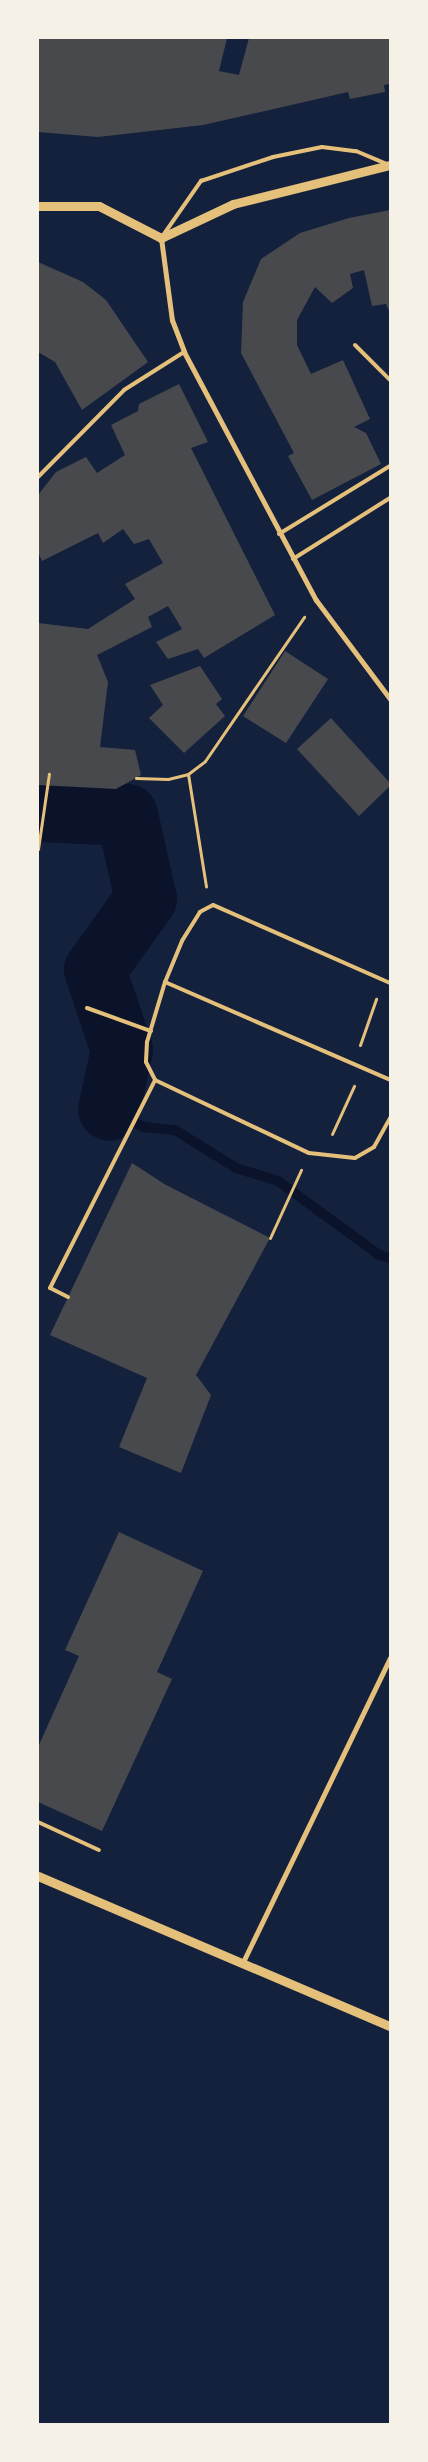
<!DOCTYPE html>
<style>
body{margin:0}
#map{position:relative;width:428px;height:2462px;overflow:hidden;background:#14213d;font-family:Quicksand,sans-serif}
div>[style]{position:absolute}
[style*='--x']{left:calc(var(--x)*1px);top:calc(var(--y)*1px);width:calc(var(--w)*1px);rotate:calc(var(--a)*1deg)}
.stream>*{height:10px;margin:-5px;padding:0 5px;transform-origin:5px;border-radius:5px;background:#0b132b}
.river>*{height:62px;margin:-31px;padding:0 31px;transform-origin:31px;border-radius:31px;background:#0b132b}
.building>*{inset:0;background:#48494c}
.path>*{height:3px;margin:-1.5px;padding:0 1.5px;transform-origin:1.5px;border-radius:1.5px;background:#e5c07b}
.service>*{height:4px;margin:-2px;padding:0 2px;transform-origin:2px;border-radius:2px;background:#e5c07b}
.minor>*{height:5px;margin:-2.5px;padding:0 2.5px;transform-origin:2.5px;border-radius:2.5px;background:#e5c07b}
.tertiary>*{height:9px;margin:-4.5px;padding:0 4.5px;transform-origin:4.5px;border-radius:4.5px;background:#e5c07b}
span{translate:-50% -50%;white-space:nowrap;text-align:center;line-height:1.15;-webkit-text-stroke:4px #f6f1e7;paint-order:stroke}
.frame{position:absolute;inset:0;border:39px solid #f6f1e7;pointer-events:none}
</style>
<div id="map">
<div class="stream">
<div style="--x:109;--y:1110;--w:39;--a:26"></div>
<div style="--x:144;--y:1127;--w:31;--a:6"></div>
<div style="--x:175;--y:1130;--w:72;--a:31.9"></div>
<div style="--x:236;--y:1168;--w:44;--a:17.2"></div>
<div style="--x:278;--y:1181;--w:125;--a:36.2"></div>
<div style="--x:379;--y:1255;--w:11;--a:15"></div>
</div>
<div class="river">
<div style="--x:38;--y:811;--w:89;--a:2.6"></div>
<div style="--x:127;--y:815;--w:86;--a:77.3"></div>
<div style="--x:146;--y:899;--w:87;--a:125.7"></div>
<div style="--x:95;--y:970;--w:84;--a:71.4"></div>
<div style="--x:122;--y:1050;--w:61;--a:102.2"></div>
</div>
<div class="building">
<div style="clip-path:polygon(38px 38px,227px 38px,219px 71px,239px 75px,249px 38px,390px 38px,390px 84px,384px 85px,385px 92px,350px 99px,348px 92px,203px 125px,98px 137px,38px 132px)"></div>
<div style="clip-path:polygon(390px 210px,390px 313px,386px 304px,372px 306px,364px 270px,350px 274px,353px 288px,332px 303px,315px 287px,297px 320px,297px 345px,311px 374px,343px 360px,370px 419px,354px 427px,366px 433px,381px 464px,312px 500px,288px 456px,294px 453px,241px 353px,243px 302px,261px 259px,300px 233px,349px 218px)"></div>
<div style="clip-path:polygon(38px 262px,83px 282px,106px 300px,148px 362px,82px 410px,55px 362px,38px 352px)"></div>
<div style="clip-path:polygon(179px 384px,208px 442px,191px 448px,275px 615px,204px 658px,198px 649px,168px 659px,156px 642px,182px 629px,168px 606px,148px 617px,152px 627px,97px 655px,108px 682px,100px 747px,135px 750px,141px 775px,116px 789px,38px 785px,38px 623px,88px 629px,135px 599px,125px 584px,163px 563px,149px 539px,134px 544px,123px 529px,103px 543px,98px 533px,42px 561px,38px 552px,38px 495px,56px 472px,86px 457px,97px 473px,125px 455px,111px 425px,138px 411px,139px 404px)"></div>
<div style="clip-path:polygon(285px 651px,328px 679px,286px 743px,243px 716px)"></div>
<div style="clip-path:polygon(200px 666px,222px 699px,216px 704px,225px 716px,184px 753px,149px 718px,163px 705px,150px 685px)"></div>
<div style="clip-path:polygon(331px 718px,390px 783px,390px 786px,359px 816px,297px 749px)"></div>
<div style="clip-path:polygon(132px 1163px,166px 1185px,270px 1238px,196px 1375px,211px 1395px,181px 1473px,119px 1447px,147px 1378px,50px 1335px)"></div>
<div style="clip-path:polygon(119px 1532px,203px 1571px,157px 1672px,172px 1679px,102px 1831px,38px 1802px,38px 1747px,79px 1656px,65px 1650px)"></div>
</div>
<div class="path">
<div style="--x:188;--y:774;--w:114;--a:80.9"></div>
<div style="--x:136;--y:778;--w:32;--a:2"></div>
<div style="--x:168;--y:779;--w:21;--a:-14"></div>
<div style="--x:188;--y:774;--w:21;--a:-37"></div>
<div style="--x:205;--y:761;--w:175;--a:-55.5"></div>
<div style="--x:38;--y:849;--w:76;--a:-81.7"></div>
<div style="--x:360;--y:1045;--w:49;--a:-70.8"></div>
<div style="--x:332;--y:1134;--w:53;--a:-65.4"></div>
<div style="--x:270;--y:1238;--w:75;--a:-65.5"></div>
</div>
<div class="service">
<div style="--x:164;--y:234;--w:65;--a:-55.1"></div>
<div style="--x:201;--y:181;--w:76;--a:-18.4"></div>
<div style="--x:273;--y:157;--w:50;--a:-11.5"></div>
<div style="--x:322;--y:147;--w:34;--a:7"></div>
<div style="--x:356;--y:151;--w:33;--a:23"></div>
<div style="--x:355;--y:345;--w:49;--a:45"></div>
<div style="--x:38;--y:477;--w:122;--a:-45.3"></div>
<div style="--x:124;--y:390;--w:71;--a:-32.3"></div>
<div style="--x:279;--y:534;--w:130;--a:-31.5"></div>
<div style="--x:293;--y:559;--w:115;--a:-32.2"></div>
<div style="--x:165;--y:982;--w:245;--a:23.5"></div>
<div style="--x:390;--y:983;--w:193;--a:-156.2"></div>
<div style="--x:213;--y:905;--w:15;--a:152"></div>
<div style="--x:200;--y:912;--w:34;--a:122"></div>
<div style="--x:182;--y:941;--w:44;--a:112.5"></div>
<div style="--x:165;--y:982;--w:63;--a:106.7"></div>
<div style="--x:147;--y:1042;--w:20;--a:93"></div>
<div style="--x:146;--y:1062;--w:20;--a:63"></div>
<div style="--x:155;--y:1080;--w:170;--a:25.4"></div>
<div style="--x:309;--y:1153;--w:46;--a:6.2"></div>
<div style="--x:355;--y:1158;--w:22;--a:-30"></div>
<div style="--x:374;--y:1147;--w:33;--a:-61"></div>
<div style="--x:87;--y:1008;--w:68;--a:19.8"></div>
<div style="--x:68;--y:1297;--w:20;--a:-153"></div>
<div style="--x:50;--y:1288;--w:233;--a:-63.2"></div>
<div style="--x:38;--y:1822;--w:67;--a:24.7"></div>
</div>
<div class="minor">
<div style="--x:161;--y:238;--w:83;--a:82.4"></div>
<div style="--x:172;--y:320;--w:34;--a:69"></div>
<div style="--x:184;--y:352;--w:281;--a:62"></div>
<div style="--x:316;--y:600;--w:124;--a:53.2"></div>
<div style="--x:242;--y:1964;--w:340;--a:-64.2"></div>
</div>
<div class="tertiary">
<div style="--x:38;--y:206;--w:61;--a:0"></div>
<div style="--x:99;--y:206;--w:70;--a:27.3"></div>
<div style="--x:161;--y:238;--w:80;--a:-25.3"></div>
<div style="--x:233;--y:204;--w:162;--a:-14"></div>
<div style="--x:38;--y:1876;--w:383;--a:23.1"></div>
</div>
<div class="frame"></div>
</div>
